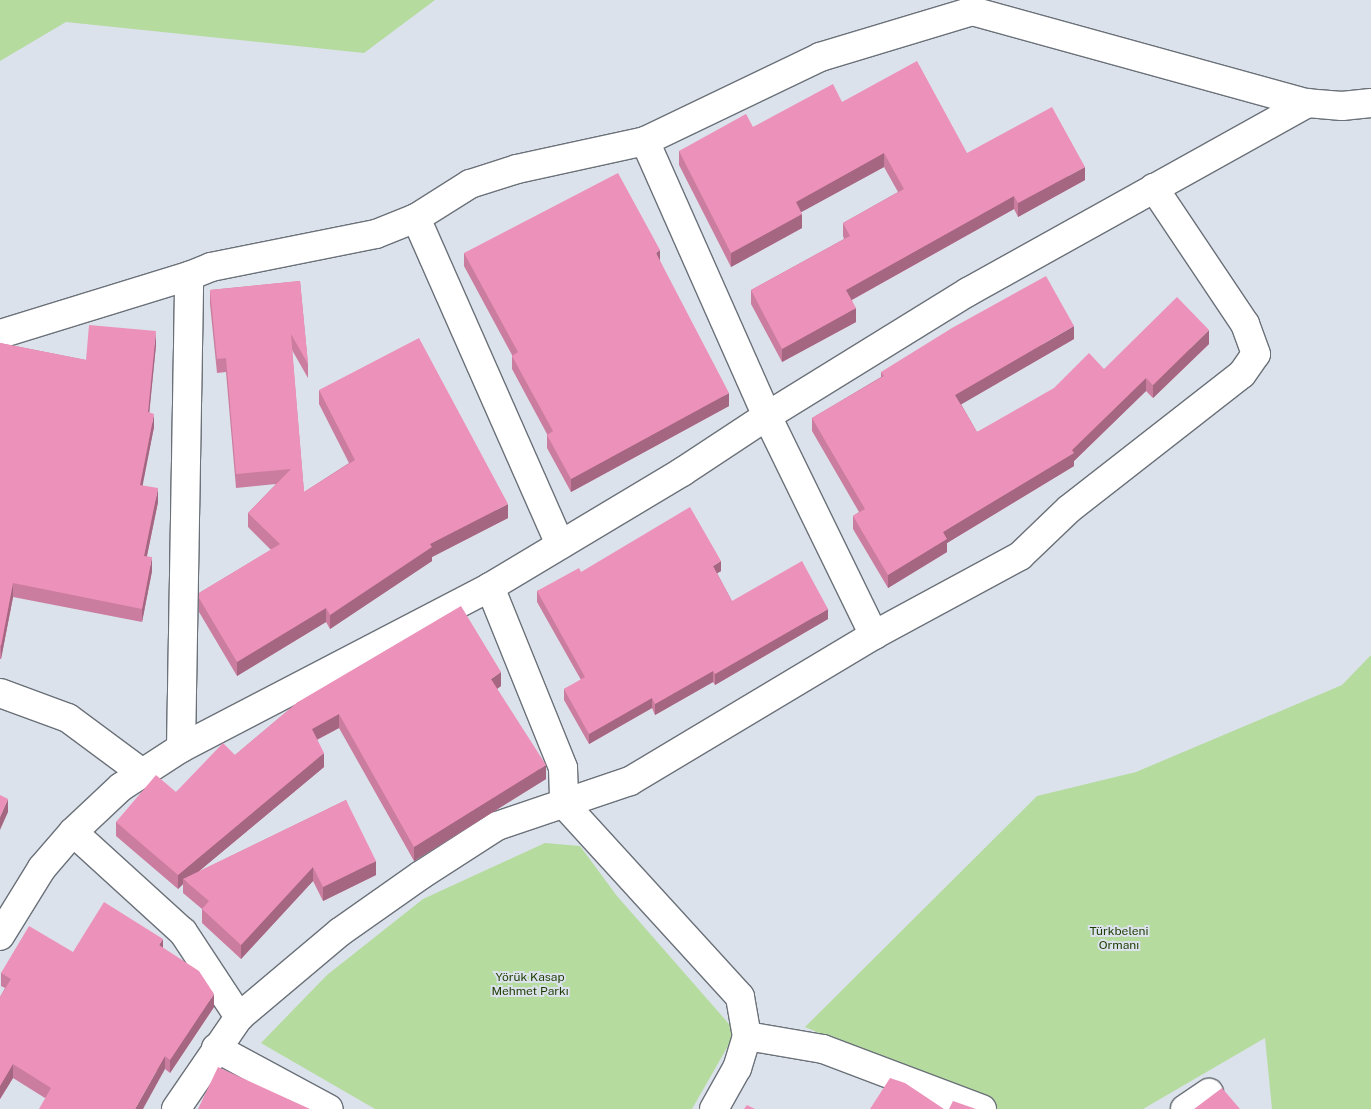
<!DOCTYPE html>
<meta charset="utf-8">
<style>
body{margin:0}
#map{position:relative;width:1371px;height:1109px;overflow:hidden;background:#dce2eb;font-family:"Public Sans",sans-serif}
div>[style]{position:absolute}
[style*='--x']{left:calc(var(--x)*1px);top:calc(var(--y)*1px);width:calc(var(--w)*1px);rotate:calc(var(--a)*1deg)}
.green>*{inset:0;background:#b5db9f}
.roads{filter:drop-shadow(1px 0 #6b7179) drop-shadow(-1px 0 #6b7179) drop-shadow(0 1px #6b7179) drop-shadow(0 -1px #6b7179)}
.street>*{height:28px;margin:-14px;padding:0 14px;transform-origin:14px;border-radius:14px;background:#fff}
.wall>*{inset:0;background:#cb7d9f}
.shaded-wall>*{inset:0;background:#a56682}
.building>*{inset:0;background:#ec91b9}
span{translate:-50% -50%;white-space:nowrap;text-align:center;line-height:1.15;-webkit-text-stroke:4px #dce2eb;paint-order:stroke}
.park-label{font-size:12px;color:#1d3c02}
</style>
<div id="map">
<div class="green">
<div style="clip-path:polygon(0 0,435px 0,364px 53px,66px 22px,0 61px)"></div>
<div style="clip-path:polygon(1371px 655px,1371px 1109px,1272px 1109px,1265px 1038px,1143px 1109px,998px 1109px,805px 1027px,1037px 796px,1136px 772px,1342px 685px)"></div>
<div style="clip-path:polygon(545px 843px,580px 846px,617px 896px,736px 1032px,692px 1109px,375px 1109px,261px 1043px,327px 975px,423px 899px)"></div>
</div>
<div class="roads">
<div class="street">
<div style="--x:645;--y:141;--w:301;--a:66.1"></div>
<div style="--x:767;--y:416;--w:244;--a:64"></div>
<div style="--x:416;--y:218;--w:357;--a:66.2"></div>
<div style="--x:0;--y:334;--w:198;--a:-17.1"></div>
<div style="--x:490;--y:587;--w:195;--a:68"></div>
<div style="--x:563;--y:768;--w:36;--a:88"></div>
<div style="--x:564;--y:804;--w:261;--a:47.6"></div>
<div style="--x:740;--y:997;--w:40;--a:80"></div>
<div style="--x:747;--y:1036;--w:34;--a:107"></div>
<div style="--x:737;--y:1068;--w:47;--a:119.3"></div>
<div style="--x:0;--y:693;--w:72;--a:20.2"></div>
<div style="--x:68;--y:718;--w:92;--a:36.6"></div>
<div style="--x:181;--y:748;--w:472;--a:-89"></div>
<div style="--x:189;--y:276;--w:24;--a:-22"></div>
<div style="--x:211;--y:267;--w:168;--a:-11.3"></div>
<div style="--x:376;--y:234;--w:43;--a:-21.8"></div>
<div style="--x:416;--y:218;--w:64;--a:-32.2"></div>
<div style="--x:470;--y:184;--w:49;--a:-17.7"></div>
<div style="--x:517;--y:169;--w:131;--a:-12.3"></div>
<div style="--x:645;--y:141;--w:194;--a:-25.6"></div>
<div style="--x:820;--y:57;--w:159;--a:-16.8"></div>
<div style="--x:972;--y:11;--w:347;--a:15.4"></div>
<div style="--x:1307;--y:103;--w:35;--a:5"></div>
<div style="--x:1342;--y:106;--w:29;--a:-6"></div>
<div style="--x:73;--y:832;--w:149;--a:42.3"></div>
<div style="--x:183;--y:932;--w:102;--a:56.6"></div>
<div style="--x:0;--y:936;--w:80;--a:-58.3"></div>
<div style="--x:42;--y:868;--w:48;--a:-49.3"></div>
<div style="--x:73;--y:832;--w:66;--a:-43.2"></div>
<div style="--x:121;--y:787;--w:72;--a:-33"></div>
<div style="--x:181;--y:748;--w:348;--a:-27.5"></div>
<div style="--x:490;--y:587;--w:224;--a:-30.9"></div>
<div style="--x:682;--y:472;--w:102;--a:-33.4"></div>
<div style="--x:767;--y:416;--w:236;--a:-31.7"></div>
<div style="--x:968;--y:292;--w:388;--a:-29.1"></div>
<div style="--x:747;--y:1036;--w:77;--a:9.7"></div>
<div style="--x:823;--y:1049;--w:170;--a:20.7"></div>
<div style="--x:216;--y:1048;--w:128;--a:28.4"></div>
<div style="--x:176;--y:1109;--w:112;--a:-55.6"></div>
<div style="--x:239;--y:1017;--w:132;--a:-40.1"></div>
<div style="--x:340;--y:932;--w:99;--a:-35.1"></div>
<div style="--x:421;--y:875;--w:90;--a:-32.8"></div>
<div style="--x:497;--y:826;--w:140;--a:-18.7"></div>
<div style="--x:630;--y:781;--w:284;--a:-30.9"></div>
<div style="--x:874;--y:635;--w:166;--a:-28.4"></div>
<div style="--x:1020;--y:556;--w:68;--a:-43.8"></div>
<div style="--x:1069;--y:509;--w:219;--a:-38"></div>
<div style="--x:1242;--y:374;--w:24;--a:-55"></div>
<div style="--x:1256;--y:354;--w:32;--a:-110"></div>
<div style="--x:1245;--y:324;--w:164;--a:-123.8"></div>
<div style="--x:1185;--y:1109;--w:29;--a:-34"></div>
</div>
</div>
<div class="wall">
<div style="clip-path:polygon(842px 102px,967px 153px,1085px 180px,1018px 217px,1014px 209px,852px 300px,856px 322px,782px 362px,751px 304px,751px 290px,844px 239px,843px 236px,843px 223px,898px 192px,884px 167px,801px 212px,802px 228px,731px 267px,679px 165px,679px 151px,753px 127px)"></div>
<div style="clip-path:polygon(464px 253px,660px 261px,729px 406px,571px 492px,547px 448px,547px 434px,512px 369px,512px 355px,464px 266px)"></div>
<div style="clip-path:polygon(300px 281px,308px 364px,308px 378px,292px 350px,304px 492px,349px 463px,319px 404px,319px 390px,508px 518px,432px 557px,432px 561px,330px 629px,326px 622px,237px 676px,199px 612px,199px 593px,271px 550px,248px 527px,248px 513px,276px 484px,236px 488px,226px 372px,217px 373px,210px 304px,210px 290px)"></div>
<div style="clip-path:polygon(1074px 339px,961px 404px,977px 432px,1104px 369px,1209px 344px,1153px 398px,1146px 391px,1074px 461px,1074px 466px,947px 543px,947px 552px,888px 588px,853px 529px,853px 516px,859px 512px,812px 431px,812px 418px,881px 377px,881px 372px)"></div>
<div style="clip-path:polygon(0 343px,86px 360px,156px 345px,149px 413px,154px 427px,142px 485px,158px 502px,147px 556px,152px 571px,142px 622px,13px 597px,1px 659px,0 659px)"></div>
<div style="clip-path:polygon(721px 571px,717px 573px,732px 601px,828px 619px,715px 685px,713px 682px,655px 715px,652px 708px,589px 744px,564px 700px,564px 689px,581px 680px,537px 602px,537px 591px,581px 572px)"></div>
<div style="clip-path:polygon(501px 686px,497px 689px,546px 779px,414px 861px,339px 728px,317px 740px,324px 767px,198px 872px,346px 800px,376px 875px,323px 901px,313px 881px,241px 959px,202px 923px,202px 909px,183px 893px,183px 884px,178px 889px,116px 836px,116px 822px,176px 792px,235px 755px,298px 702px)"></div>
<div style="clip-path:polygon(163px 948px,214px 1007px,170px 1073px,165px 1069px,45px 1098px,13px 1078px,0 1099px,0 997px,5px 988px,1px 986px,1px 973px,73px 952px)"></div>
</div>
<div class="shaded-wall">
<div style="clip-path:polygon(884px 153px,884px 167px,796px 215px,796px 202px)"></div>
<div style="clip-path:polygon(1085px 167px,1085px 180px,1018px 217px,1018px 203px)"></div>
<div style="clip-path:polygon(1014px 196px,1014px 209px,846px 303px,846px 290px)"></div>
<div style="clip-path:polygon(802px 214px,802px 228px,731px 267px,731px 253px)"></div>
<div style="clip-path:polygon(660px 250px,660px 263px,656px 253px)"></div>
<div style="clip-path:polygon(856px 308px,856px 322px,782px 362px,782px 349px)"></div>
<div style="clip-path:polygon(1074px 326px,1074px 339px,955px 408px,955px 395px)"></div>
<div style="clip-path:polygon(1209px 330px,1209px 344px,1153px 398px,1153px 385px)"></div>
<div style="clip-path:polygon(156px 331px,156px 345px,148px 426px,148px 412px)"></div>
<div style="clip-path:polygon(1146px 378px,1146px 391px,1074px 461px,1074px 466px,947px 543px,947px 552px,888px 588px,888px 575px,943px 532px,1072px 450px)"></div>
<div style="clip-path:polygon(729px 393px,729px 406px,571px 492px,571px 479px)"></div>
<div style="clip-path:polygon(154px 414px,154px 427px,140px 499px,140px 485px)"></div>
<div style="clip-path:polygon(158px 488px,158px 502px,144px 570px,144px 556px)"></div>
<div style="clip-path:polygon(508px 504px,508px 518px,432px 557px,432px 561px,330px 629px,330px 615px,430px 544px)"></div>
<div style="clip-path:polygon(152px 557px,152px 571px,142px 622px,142px 609px)"></div>
<div style="clip-path:polygon(721px 561px,721px 571px,713px 576px,713px 566px)"></div>
<div style="clip-path:polygon(13px 583px,13px 597px,1px 659px,1px 646px)"></div>
<div style="clip-path:polygon(326px 608px,326px 622px,237px 676px,237px 662px)"></div>
<div style="clip-path:polygon(828px 609px,828px 619px,715px 685px,715px 674px)"></div>
<div style="clip-path:polygon(713px 671px,713px 682px,655px 715px,655px 704px)"></div>
<div style="clip-path:polygon(501px 672px,501px 686px,491px 693px,491px 679px)"></div>
<div style="clip-path:polygon(652px 698px,652px 708px,589px 744px,589px 734px)"></div>
<div style="clip-path:polygon(339px 714px,339px 728px,312px 742px,312px 729px)"></div>
<div style="clip-path:polygon(324px 753px,324px 767px,186px 882px,183px 879px,183px 884px,178px 889px,178px 875px)"></div>
<div style="clip-path:polygon(546px 765px,546px 779px,414px 861px,414px 847px)"></div>
<div style="clip-path:polygon(8px 799px,8px 812px,0 830px,0 817px)"></div>
<div style="clip-path:polygon(376px 861px,376px 875px,323px 901px,323px 887px)"></div>
<div style="clip-path:polygon(313px 867px,313px 881px,241px 959px,241px 945px)"></div>
<div style="clip-path:polygon(163px 939px,163px 952px,159px 945px)"></div>
<div style="clip-path:polygon(214px 994px,214px 1007px,170px 1073px,170px 1060px)"></div>
<div style="clip-path:polygon(165px 1056px,165px 1069px,143px 1109px,135px 1109px)"></div>
<div style="clip-path:polygon(13px 1064px,13px 1078px,0 1099px,0 1086px)"></div>
</div>
<div class="building">
<div style="clip-path:polygon(917px 61px,967px 153px,1052px 107px,1085px 167px,1018px 203px,1014px 196px,846px 290px,856px 308px,782px 349px,751px 290px,850px 236px,843px 223px,904px 189px,884px 153px,796px 202px,802px 214px,731px 253px,679px 151px,746px 114px,753px 127px,833px 84px,842px 102px)"></div>
<div style="clip-path:polygon(618px 173px,660px 250px,656px 253px,729px 393px,571px 479px,547px 435px,553px 431px,512px 356px,518px 352px,464px 253px)"></div>
<div style="clip-path:polygon(1046px 276px,1074px 326px,955px 395px,977px 432px,1054px 388px,1089px 353px,1104px 369px,1177px 297px,1209px 330px,1153px 385px,1146px 378px,1072px 450px,1074px 453px,943px 532px,947px 539px,888px 575px,853px 516px,865px 509px,812px 418px,884px 376px,881px 372px,952px 328px)"></div>
<div style="clip-path:polygon(300px 281px,308px 364px,291px 334px,304px 492px,355px 460px,319px 390px,419px 338px,508px 504px,430px 544px,432px 547px,330px 615px,326px 608px,237px 662px,199px 598px,199px 593px,280px 544px,248px 513px,291px 469px,236px 474px,226px 358px,217px 359px,210px 290px)"></div>
<div style="clip-path:polygon(89px 325px,156px 331px,148px 412px,154px 414px,140px 485px,158px 488px,144px 556px,152px 557px,142px 609px,13px 583px,1px 646px,0 645px,0 343px,86px 360px)"></div>
<div style="clip-path:polygon(690px 507px,721px 561px,713px 566px,732px 601px,802px 561px,828px 609px,715px 674px,713px 671px,655px 704px,652px 698px,589px 734px,564px 689px,585px 677px,537px 591px,579px 568px,581px 572px)"></div>
<div style="clip-path:polygon(461px 606px,501px 672px,491px 679px,546px 765px,414px 847px,339px 714px,312px 729px,324px 753px,178px 875px,116px 822px,156px 775px,176px 792px,223px 743px,235px 755px,298px 702px)"></div>
<div style="clip-path:polygon(0 795px,8px 799px,0 817px)"></div>
<div style="clip-path:polygon(346px 800px,376px 861px,323px 887px,313px 867px,241px 945px,202px 909px,209px 901px,183px 879px)"></div>
<div style="clip-path:polygon(104px 902px,163px 939px,159px 945px,199px 971px,214px 994px,170px 1060px,165px 1056px,135px 1109px,39px 1109px,51px 1088px,13px 1064px,0 1086px,0 997px,11px 979px,1px 973px,29px 926px,73px 952px)"></div>
<div style="clip-path:polygon(218px 1067px,310px 1109px,198px 1109px)"></div>
<div style="clip-path:polygon(890px 1078px,905px 1083px,944px 1109px,870px 1109px)"></div>
<div style="clip-path:polygon(1222px 1088px,1240px 1109px,1194px 1109px)"></div>
<div style="clip-path:polygon(953px 1101px,976px 1109px,949px 1109px)"></div>
<div style="clip-path:polygon(747px 1105px,755px 1109px,744px 1109px)"></div>
</div>
<div class="park-label">
<span style="left:1119px;top:939px">Türkbeleni<br>Ormanı</span>
<span style="left:530px;top:985px">Yörük Kasap<br>Mehmet Parkı</span>
</div>
</div>
